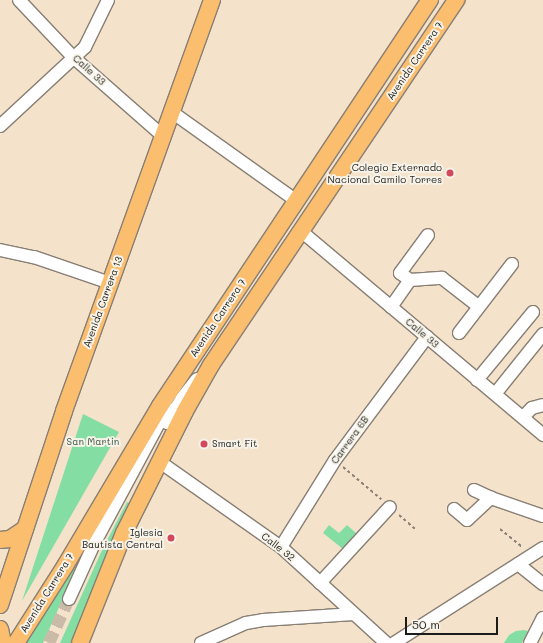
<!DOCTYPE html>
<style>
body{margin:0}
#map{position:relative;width:543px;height:643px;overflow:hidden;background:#f5e2cb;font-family:Mali,sans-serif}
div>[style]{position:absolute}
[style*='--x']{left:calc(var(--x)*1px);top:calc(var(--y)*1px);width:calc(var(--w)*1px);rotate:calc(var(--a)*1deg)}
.green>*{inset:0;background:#84dea4}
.minor-tunnel>*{height:12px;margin-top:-6px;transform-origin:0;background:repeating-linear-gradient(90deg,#cabaa8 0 12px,transparent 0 18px)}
.path>*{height:2px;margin-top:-1px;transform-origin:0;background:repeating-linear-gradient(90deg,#887f74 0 3px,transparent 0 6px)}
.roads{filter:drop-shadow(1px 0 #887f74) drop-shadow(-1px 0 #887f74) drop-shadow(0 1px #887f74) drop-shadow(0 -1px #887f74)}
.minor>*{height:12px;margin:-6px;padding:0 6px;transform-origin:6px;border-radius:6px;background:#fff}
.major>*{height:16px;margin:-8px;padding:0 8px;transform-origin:8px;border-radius:8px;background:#fbbd6e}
.dots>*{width:11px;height:11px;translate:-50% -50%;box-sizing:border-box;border:2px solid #f7f3e8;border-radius:50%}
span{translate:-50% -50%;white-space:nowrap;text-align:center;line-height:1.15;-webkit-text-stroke:4px #f7f3e8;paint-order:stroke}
.street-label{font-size:10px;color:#1c1c1c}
.poi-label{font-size:10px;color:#1c1c1c}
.right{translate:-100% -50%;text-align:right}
.left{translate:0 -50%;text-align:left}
.park-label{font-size:10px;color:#3b5645}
.scale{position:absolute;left:405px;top:617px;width:93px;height:18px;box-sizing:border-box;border:2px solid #1c1c1c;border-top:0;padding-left:5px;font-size:12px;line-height:14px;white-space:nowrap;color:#1c1c1c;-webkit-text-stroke:3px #f7f3e8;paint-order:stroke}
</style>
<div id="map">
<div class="green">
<div style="clip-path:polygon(83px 414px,119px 432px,22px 601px)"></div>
<div style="clip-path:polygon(127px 502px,130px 503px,74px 643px,60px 643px,103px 548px)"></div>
<div style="clip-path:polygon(97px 523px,43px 643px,24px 643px)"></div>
<div style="clip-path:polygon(329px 525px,339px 533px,347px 525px,356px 533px,343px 549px,323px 533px)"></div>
<div style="clip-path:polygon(524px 630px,528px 631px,522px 643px,504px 643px,509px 635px,516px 631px)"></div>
</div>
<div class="minor-tunnel">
<div style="--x:49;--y:643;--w:48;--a:-65.6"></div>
</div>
<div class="path">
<div style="--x:343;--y:467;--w:50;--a:40.1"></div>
<div style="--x:399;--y:515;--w:21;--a:41"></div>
<div style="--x:500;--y:529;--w:28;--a:39"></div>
</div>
<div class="roads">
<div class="minor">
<div style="--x:19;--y:0;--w:79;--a:46.5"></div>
<div style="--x:73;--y:57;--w:120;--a:41.3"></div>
<div style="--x:172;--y:112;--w:153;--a:35.5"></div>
<div style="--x:0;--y:126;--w:116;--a:-42.9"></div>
<div style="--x:85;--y:47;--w:52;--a:-63.9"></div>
<div style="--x:301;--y:231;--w:317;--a:40.1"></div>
<div style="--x:0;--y:250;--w:35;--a:12"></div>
<div style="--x:34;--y:257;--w:80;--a:18.9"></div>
<div style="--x:410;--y:280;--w:32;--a:-4"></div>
<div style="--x:442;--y:278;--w:46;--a:37.9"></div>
<div style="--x:391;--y:307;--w:33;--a:-55"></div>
<div style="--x:410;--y:280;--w:12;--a:-145"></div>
<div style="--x:400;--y:273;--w:47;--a:-53.6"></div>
<div style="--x:459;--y:333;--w:87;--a:-52.5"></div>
<div style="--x:477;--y:380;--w:88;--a:-50.5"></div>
<div style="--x:495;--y:394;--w:77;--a:-51.3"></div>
<div style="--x:523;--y:417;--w:13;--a:-45"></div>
<div style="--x:532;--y:408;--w:11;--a:-15"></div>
<div style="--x:167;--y:423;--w:29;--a:-59"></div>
<div style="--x:182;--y:398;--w:24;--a:-52"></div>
<div style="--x:160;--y:462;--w:148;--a:35.1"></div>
<div style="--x:281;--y:547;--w:142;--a:42.4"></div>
<div style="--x:474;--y:490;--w:19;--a:25"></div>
<div style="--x:491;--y:498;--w:55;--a:19.1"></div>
<div style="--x:454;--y:509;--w:17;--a:40"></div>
<div style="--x:467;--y:520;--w:33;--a:-43"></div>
<div style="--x:281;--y:547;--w:102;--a:-58.2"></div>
<div style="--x:335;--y:460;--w:154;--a:-53.2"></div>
<div style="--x:518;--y:564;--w:32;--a:39"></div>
<div style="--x:320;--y:583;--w:103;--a:-47.4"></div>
<div style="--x:69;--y:599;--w:58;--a:-65.6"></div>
<div style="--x:93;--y:546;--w:157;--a:-61.8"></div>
<div style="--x:201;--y:643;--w:49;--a:-24"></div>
<div style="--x:246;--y:623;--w:17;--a:-10"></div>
<div style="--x:263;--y:620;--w:91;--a:-3.8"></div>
<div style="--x:394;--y:643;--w:177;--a:-32.5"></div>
<div style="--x:530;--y:643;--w:28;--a:-63"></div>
</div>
<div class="major">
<div style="--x:0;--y:540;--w:10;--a:-6"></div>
<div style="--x:10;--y:539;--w:18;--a:-34"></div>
<div style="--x:0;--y:605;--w:204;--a:-71.7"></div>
<div style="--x:64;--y:411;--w:437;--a:-70.2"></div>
<div style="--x:0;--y:629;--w:14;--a:78"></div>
<div style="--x:16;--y:643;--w:91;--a:-57.5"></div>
<div style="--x:65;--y:566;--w:186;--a:-59.3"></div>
<div style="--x:160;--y:406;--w:488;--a:-56.4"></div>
<div style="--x:80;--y:643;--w:118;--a:-68.2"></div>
<div style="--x:124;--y:533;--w:136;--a:-63.4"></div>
<div style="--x:185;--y:411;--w:53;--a:-60.5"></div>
<div style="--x:211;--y:365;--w:440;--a:-56.1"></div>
</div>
</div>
<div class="dots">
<div style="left:450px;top:173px;background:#d1495b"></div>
<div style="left:204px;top:444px;background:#d1495b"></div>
<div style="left:171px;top:538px;background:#d1495b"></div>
</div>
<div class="street-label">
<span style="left:415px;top:61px;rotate:-56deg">Avenida Carrera 7</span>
<span style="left:89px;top:70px;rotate:42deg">Calle 33</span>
<span style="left:103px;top:302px;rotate:-70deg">Avenida Carrera 13</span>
<span style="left:218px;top:318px;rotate:-56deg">Avenida Carrera 7</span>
<span style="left:422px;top:333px;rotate:40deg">Calle 33</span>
<span style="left:350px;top:440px;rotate:-54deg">Carrera 6B</span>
<span style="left:278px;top:547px;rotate:38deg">Calle 32</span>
<span style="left:47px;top:593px;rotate:-58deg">Avenida Carrera 7</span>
</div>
<div class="poi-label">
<span class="right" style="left:442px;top:173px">Colegio Externado<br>Nacional Camilo Torres</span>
<span class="left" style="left:212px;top:444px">Smart Fit</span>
<span class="right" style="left:163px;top:538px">Iglesia<br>Bautista Central</span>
</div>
<div class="park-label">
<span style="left:93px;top:442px">San Martin</span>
</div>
<div class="scale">50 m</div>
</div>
